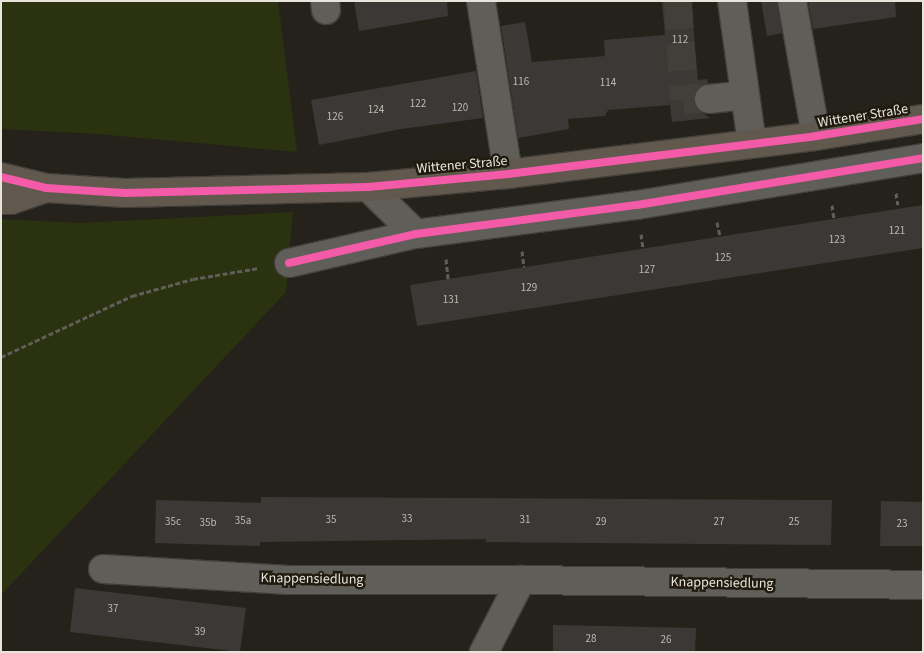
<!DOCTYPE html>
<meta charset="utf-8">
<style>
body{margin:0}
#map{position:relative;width:924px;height:653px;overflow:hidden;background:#25221b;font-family:"Source Sans 3",sans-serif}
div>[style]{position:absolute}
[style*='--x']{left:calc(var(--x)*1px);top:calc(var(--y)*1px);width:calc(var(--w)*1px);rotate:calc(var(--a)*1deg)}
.green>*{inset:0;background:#2a320f}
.building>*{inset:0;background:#3c3836}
.minor-tunnel>*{height:28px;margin-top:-14px;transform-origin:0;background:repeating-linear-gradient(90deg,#423f38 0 28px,transparent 0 42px)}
.path>*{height:3px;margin-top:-1.5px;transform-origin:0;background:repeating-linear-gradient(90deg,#605e58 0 5px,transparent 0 7.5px)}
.roads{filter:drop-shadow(1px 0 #423e3a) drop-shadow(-1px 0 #423e3a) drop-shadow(0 1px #423e3a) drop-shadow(0 -1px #423e3a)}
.minor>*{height:28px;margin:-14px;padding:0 14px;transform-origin:14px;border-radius:14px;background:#605e59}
.major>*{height:28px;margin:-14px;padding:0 14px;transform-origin:14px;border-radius:14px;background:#61594d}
.cycleway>*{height:8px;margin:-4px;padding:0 4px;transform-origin:4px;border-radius:4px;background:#f35aa7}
span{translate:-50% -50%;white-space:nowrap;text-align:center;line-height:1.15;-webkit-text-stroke:5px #201b0e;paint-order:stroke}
.number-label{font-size:11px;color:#bdb9b2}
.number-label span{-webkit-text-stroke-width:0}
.street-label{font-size:14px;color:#e8e4dc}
.frame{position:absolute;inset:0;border:2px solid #e8e4dc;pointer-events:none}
</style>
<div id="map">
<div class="green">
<div style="clip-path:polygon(1px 1px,278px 1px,297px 152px,97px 134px,1px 129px)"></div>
<div style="clip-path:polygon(293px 212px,286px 292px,1px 595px,1px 219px,79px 223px)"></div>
</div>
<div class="building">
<div style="clip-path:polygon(354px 1px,447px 1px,448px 16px,359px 31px)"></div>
<div style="clip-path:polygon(662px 1px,691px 1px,698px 80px,707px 79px,708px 83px,695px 92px,694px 101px,697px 109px,710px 118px,672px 122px,670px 105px,608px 110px,605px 116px,568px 119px,569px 129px,518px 138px,501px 26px,525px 22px,532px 62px,605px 56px,604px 40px,665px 35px)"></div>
<div style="clip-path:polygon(761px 1px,777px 1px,782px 33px,767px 36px)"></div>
<div style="clip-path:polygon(808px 1px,895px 1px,896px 17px,813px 29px)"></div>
<div style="clip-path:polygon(476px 71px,483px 118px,401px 129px,319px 145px,311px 100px)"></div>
<div style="clip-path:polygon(923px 205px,923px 248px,417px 326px,410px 285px)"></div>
<div style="clip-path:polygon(261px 497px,832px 500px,831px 545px,486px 542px,486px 539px,260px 542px,260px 546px,155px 543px,156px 500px,261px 503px)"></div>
<div style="clip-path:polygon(881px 501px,923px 502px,923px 546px,880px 546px)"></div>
<div style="clip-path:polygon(75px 588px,246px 608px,240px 652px,70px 632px)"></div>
<div style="clip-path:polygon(553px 625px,696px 628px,695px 652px,553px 652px)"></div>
</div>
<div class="minor-tunnel">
<div style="--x:678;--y:1;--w:99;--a:86.5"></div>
<div style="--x:684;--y:100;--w:25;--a:-2"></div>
</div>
<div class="path">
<div style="--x:896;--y:193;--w:12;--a:81"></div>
<div style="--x:832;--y:205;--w:14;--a:82"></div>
<div style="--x:717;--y:222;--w:14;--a:78"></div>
<div style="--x:641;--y:234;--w:14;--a:82"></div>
<div style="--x:522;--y:251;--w:16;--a:83"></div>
<div style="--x:446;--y:259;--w:20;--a:84"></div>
<div style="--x:1;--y:357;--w:145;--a:-25"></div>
<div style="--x:132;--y:296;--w:63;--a:-15.6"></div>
<div style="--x:193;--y:279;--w:67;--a:-9.5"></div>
</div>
<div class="roads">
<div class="minor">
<div style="--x:325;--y:1;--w:9;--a:84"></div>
<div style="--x:481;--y:1;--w:175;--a:81.1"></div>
<div style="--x:732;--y:1;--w:144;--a:82"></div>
<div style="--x:792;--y:1;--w:137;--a:79.9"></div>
<div style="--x:709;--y:99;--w:36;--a:-6"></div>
<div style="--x:368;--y:187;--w:67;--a:44.4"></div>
<div style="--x:289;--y:263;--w:130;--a:-12.9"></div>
<div style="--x:416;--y:234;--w:223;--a:-7.5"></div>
<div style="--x:637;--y:205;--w:290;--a:-9.3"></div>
<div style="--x:103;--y:569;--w:186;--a:3.4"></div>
<div style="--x:289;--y:580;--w:232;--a:0"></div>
<div style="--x:484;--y:652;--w:81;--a:-62.8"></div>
<div style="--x:521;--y:580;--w:402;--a:0.7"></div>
</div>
<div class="major">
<div style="--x:1;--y:177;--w:46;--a:13.7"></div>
<div style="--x:46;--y:188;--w:79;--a:3.6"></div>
<div style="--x:125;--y:193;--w:243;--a:-1.4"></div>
<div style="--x:368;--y:187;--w:141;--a:-5.3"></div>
<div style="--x:508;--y:174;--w:310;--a:-7"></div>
<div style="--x:816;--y:136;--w:108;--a:-9"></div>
<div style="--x:1;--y:200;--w:10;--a:0"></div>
<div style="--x:11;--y:200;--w:37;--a:-19"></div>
</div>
</div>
<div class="cycleway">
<div style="--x:1;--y:177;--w:46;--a:13.7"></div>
<div style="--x:46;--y:188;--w:79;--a:3.6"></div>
<div style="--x:125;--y:193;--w:243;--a:-1.4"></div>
<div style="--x:368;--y:187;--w:141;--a:-5.3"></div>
<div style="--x:508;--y:174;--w:310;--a:-7"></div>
<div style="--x:816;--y:136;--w:108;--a:-9"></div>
<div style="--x:289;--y:263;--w:130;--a:-12.9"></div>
<div style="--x:416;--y:234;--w:223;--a:-7.5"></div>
<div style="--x:637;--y:205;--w:290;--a:-9.3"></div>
</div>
<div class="number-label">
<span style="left:680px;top:40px">112</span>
<span style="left:521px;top:82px">116</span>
<span style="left:608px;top:83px">114</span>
<span style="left:418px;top:104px">122</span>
<span style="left:460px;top:108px">120</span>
<span style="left:376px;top:110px">124</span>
<span style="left:335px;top:117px">126</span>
<span style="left:897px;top:231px">121</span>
<span style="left:837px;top:240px">123</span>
<span style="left:723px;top:258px">125</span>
<span style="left:647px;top:270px">127</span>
<span style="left:529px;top:288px">129</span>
<span style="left:451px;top:300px">131</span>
<span style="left:407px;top:519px">33</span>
<span style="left:331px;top:520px">35</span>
<span style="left:525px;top:520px">31</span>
<span style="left:243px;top:521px">35a</span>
<span style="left:173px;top:522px">35c</span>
<span style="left:601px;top:522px">29</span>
<span style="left:719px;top:522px">27</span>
<span style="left:794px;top:522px">25</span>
<span style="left:208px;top:523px">35b</span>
<span style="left:902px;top:524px">23</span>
<span style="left:113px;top:609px">37</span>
<span style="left:200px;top:632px">39</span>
<span style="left:591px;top:639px">28</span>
<span style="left:666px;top:640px">26</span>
</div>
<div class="street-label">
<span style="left:863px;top:116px;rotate:-9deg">Wittener Straße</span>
<span style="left:462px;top:165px;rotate:-5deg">Wittener Straße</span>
<span style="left:312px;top:579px;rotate:1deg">Knappensiedlung</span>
<span style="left:722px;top:583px;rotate:1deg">Knappensiedlung</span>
</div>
<div class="frame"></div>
</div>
